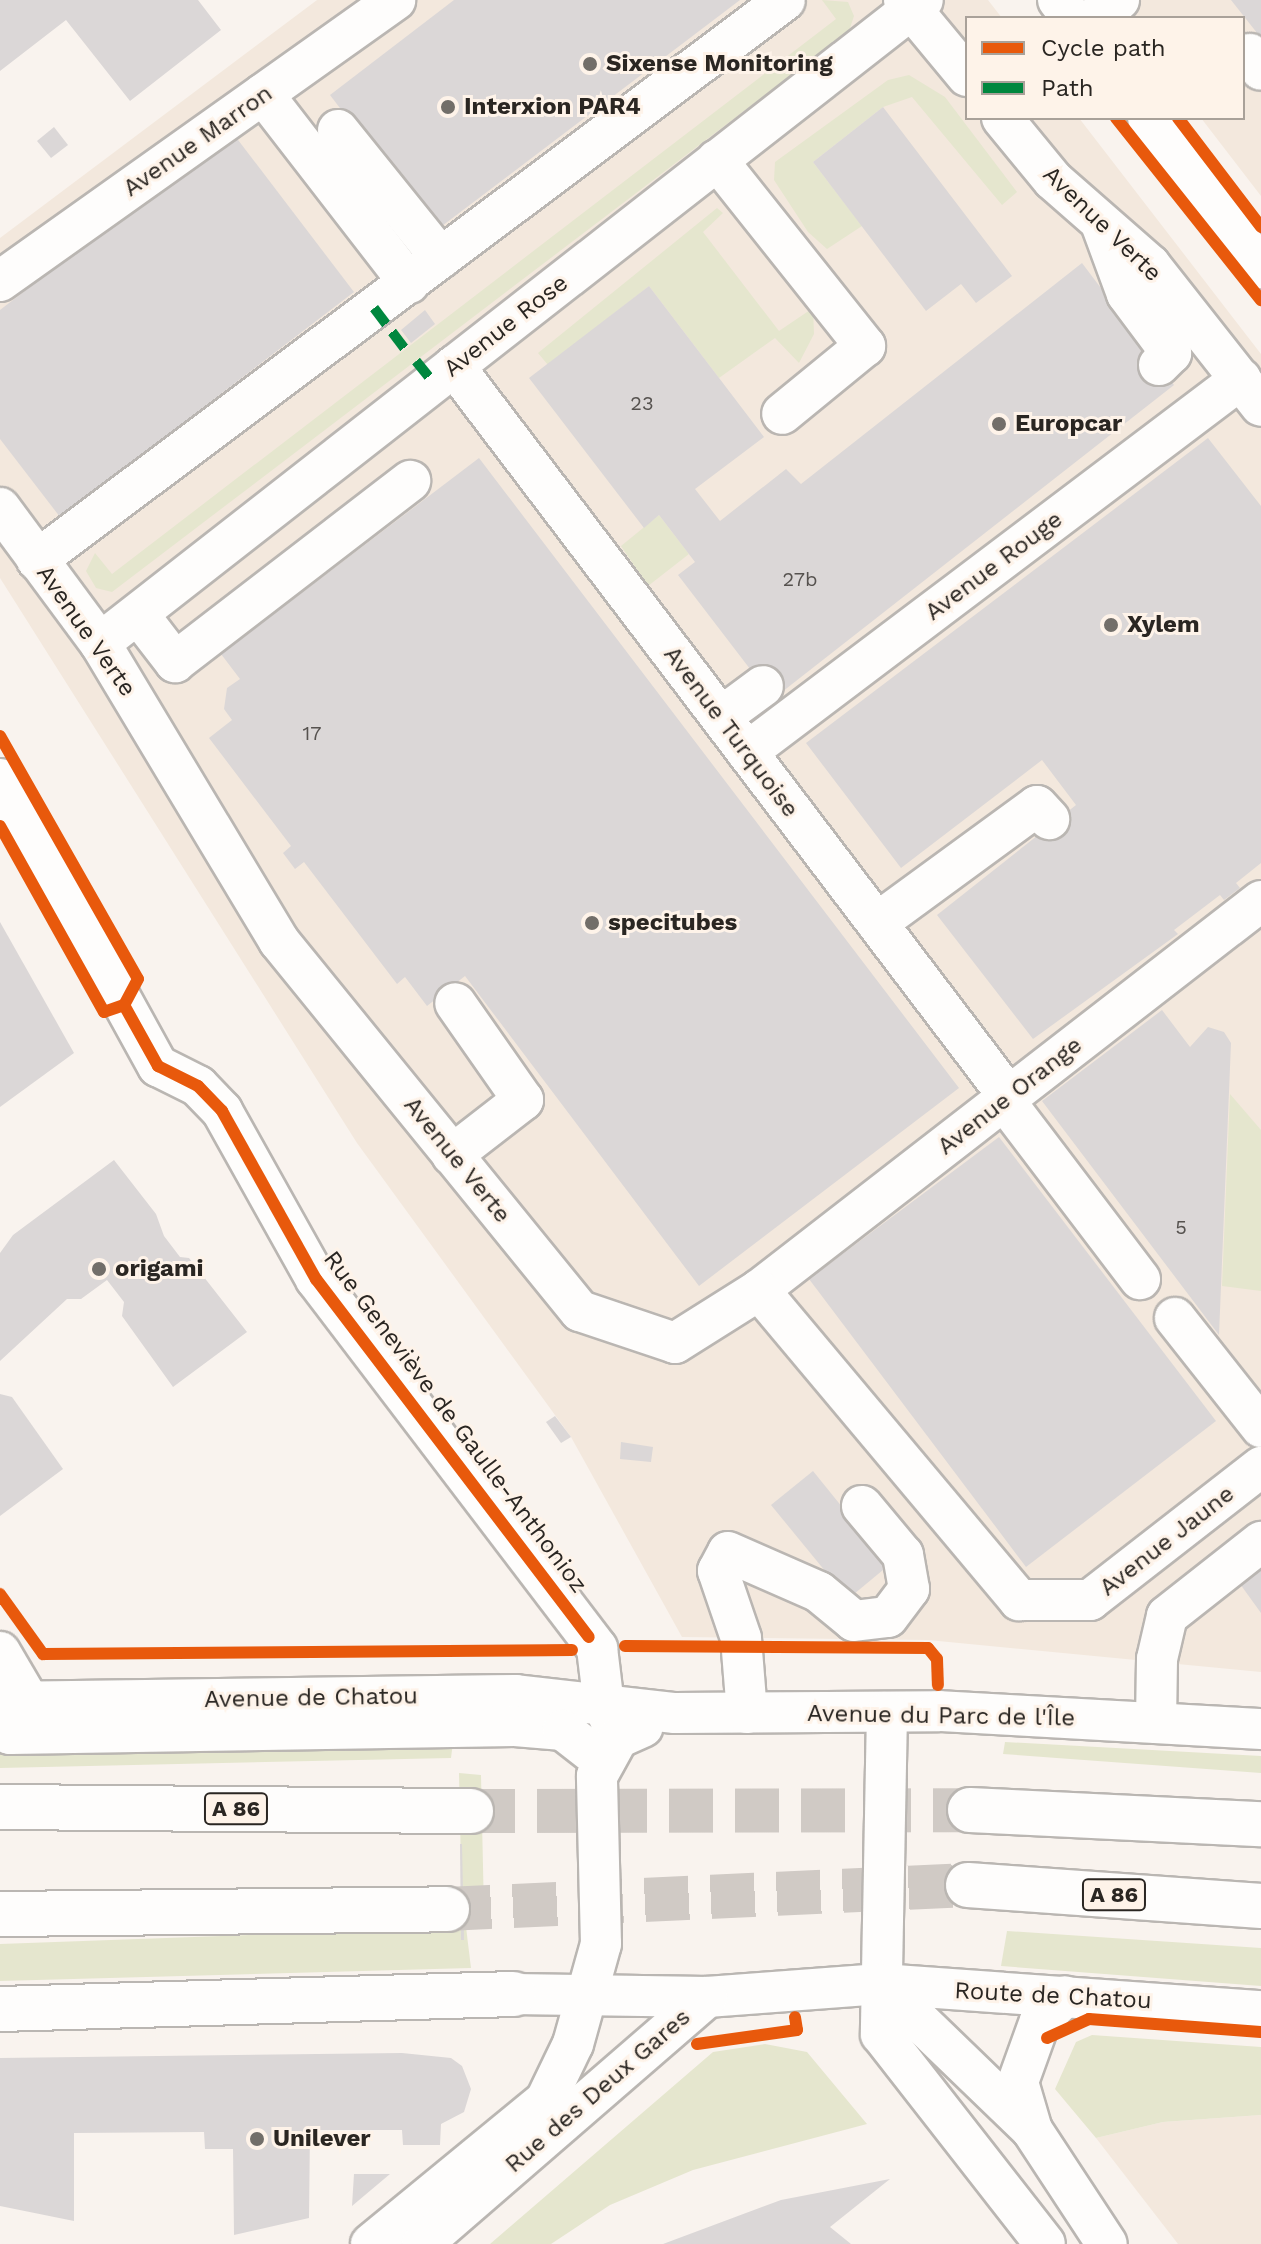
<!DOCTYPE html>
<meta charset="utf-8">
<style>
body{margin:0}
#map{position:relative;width:1261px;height:2244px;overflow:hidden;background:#f9f3ee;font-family:"Work Sans",sans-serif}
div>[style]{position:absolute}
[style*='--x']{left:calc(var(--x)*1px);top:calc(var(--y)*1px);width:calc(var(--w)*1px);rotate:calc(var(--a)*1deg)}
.built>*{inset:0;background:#f3e8dd}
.green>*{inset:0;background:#e5e6ce}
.building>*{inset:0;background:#dbd7d7}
.highway-tunnel>*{height:44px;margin-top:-22px;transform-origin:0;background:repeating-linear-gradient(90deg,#d0cac5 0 44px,transparent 0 66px)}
.roads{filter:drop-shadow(2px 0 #bab6b2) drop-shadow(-2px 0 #bab6b2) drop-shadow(0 2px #bab6b2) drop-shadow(0 -2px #bab6b2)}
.minor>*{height:40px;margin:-20px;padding:0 20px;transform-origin:20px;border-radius:20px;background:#fefdfc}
.highway>*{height:44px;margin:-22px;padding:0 22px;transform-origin:22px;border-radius:22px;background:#fefdfc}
.quiet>*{height:10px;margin-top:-5px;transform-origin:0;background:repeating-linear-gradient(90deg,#00873e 0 20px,transparent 0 30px)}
.cycleway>*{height:12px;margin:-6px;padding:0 6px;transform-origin:6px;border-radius:6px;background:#e8590c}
.dots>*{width:22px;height:22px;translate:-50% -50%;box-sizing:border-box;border:4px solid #fef3e9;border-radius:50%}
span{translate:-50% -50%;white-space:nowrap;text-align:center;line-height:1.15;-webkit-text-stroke:6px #fef3e9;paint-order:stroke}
.number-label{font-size:20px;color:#56524f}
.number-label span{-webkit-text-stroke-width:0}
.shield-label span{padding:2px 6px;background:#fef3e9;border:2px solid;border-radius:6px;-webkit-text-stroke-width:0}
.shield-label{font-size:22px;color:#2a2622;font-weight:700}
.poi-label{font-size:24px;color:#2a2622;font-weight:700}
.left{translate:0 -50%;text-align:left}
.street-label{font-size:24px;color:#2a2622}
.legend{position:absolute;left:965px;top:16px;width:280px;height:104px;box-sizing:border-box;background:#fef3e9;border:2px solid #a9a199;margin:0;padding:10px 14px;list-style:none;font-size:24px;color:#2a2622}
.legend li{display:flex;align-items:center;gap:16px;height:40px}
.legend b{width:40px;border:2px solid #a9a199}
</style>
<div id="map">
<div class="built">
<div style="clip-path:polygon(317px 0,988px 0,1002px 18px,967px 18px,967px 118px,1079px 118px,1261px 354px,1261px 1672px,928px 1640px,682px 1637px,571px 1437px,357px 1143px,0 578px,0 238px)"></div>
<div style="clip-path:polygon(1112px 0,1261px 0,1261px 196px,1201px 118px,1243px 118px,1243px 18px,1125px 18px)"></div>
<div style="clip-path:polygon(1261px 2115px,1261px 2244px,1178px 2244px,1096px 2138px,1163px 2122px)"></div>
</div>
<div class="green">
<div style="clip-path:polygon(822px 0,848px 2px,854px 16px,849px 31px,112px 592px,96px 588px,86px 571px,95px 553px,112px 574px,836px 19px)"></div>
<div style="clip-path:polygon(909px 75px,945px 97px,1017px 192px,1002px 205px,912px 97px,883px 107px,813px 162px,862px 226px,827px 249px,808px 232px,774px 180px,775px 162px,888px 80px)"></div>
<div style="clip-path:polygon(717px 208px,723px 213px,703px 232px,779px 331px,813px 308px,814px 334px,799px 363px,775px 338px,719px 378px,649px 286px,548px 365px,538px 353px)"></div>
<div style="clip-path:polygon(659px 515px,689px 554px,648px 586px,621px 546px)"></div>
<div style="clip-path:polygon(1230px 1094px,1261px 1130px,1261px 1291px,1222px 1286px)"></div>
<div style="clip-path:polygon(453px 1742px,451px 1758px,0 1768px,0 1744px)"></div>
<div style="clip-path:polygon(1005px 1742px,1261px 1756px,1261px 1773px,1003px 1754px)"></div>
<div style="clip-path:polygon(459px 1773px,481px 1775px,484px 1912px,462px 1912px)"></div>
<div style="clip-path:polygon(466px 1927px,471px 1968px,0 1981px,0 1944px)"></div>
<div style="clip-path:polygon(1007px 1931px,1261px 1948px,1261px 1986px,1001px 1966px)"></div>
<div style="clip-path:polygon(1092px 2035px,1261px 2047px,1261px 2115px,1163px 2122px,1096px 2138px,1055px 2089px,1076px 2042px)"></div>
<div style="clip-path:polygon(765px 2044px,807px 2052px,867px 2124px,693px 2170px,610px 2205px,551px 2244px,490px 2244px,713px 2052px)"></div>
</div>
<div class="building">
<div style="clip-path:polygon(0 0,198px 0,221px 30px,130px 101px,66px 20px,0 71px)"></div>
<div style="clip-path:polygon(454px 0,740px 0,434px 232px,330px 95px)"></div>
<div style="clip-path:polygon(1231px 0,1261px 0,1261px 38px)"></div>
<div style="clip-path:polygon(883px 107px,1012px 276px,976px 303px,961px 284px,926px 311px,813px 162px)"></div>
<div style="clip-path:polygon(54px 127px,68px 145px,51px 158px,37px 141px)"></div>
<div style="clip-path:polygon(232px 132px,354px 292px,60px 517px,0 439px,0 310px)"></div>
<div style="clip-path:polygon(1082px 263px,1174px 385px,773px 699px,678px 575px,695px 562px,659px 515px,644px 528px,529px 378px,649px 286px,764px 437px,695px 489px,720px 521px,786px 469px,801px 484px)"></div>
<div style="clip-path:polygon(425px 310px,435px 324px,411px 343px,401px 330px)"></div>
<div style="clip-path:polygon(1208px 438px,1261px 506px,1261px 863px,1236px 883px,1240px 888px,1224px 900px,1220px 895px,1174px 930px,1178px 934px,1033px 1039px,937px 915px,1076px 805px,1042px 760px,901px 868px,806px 743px)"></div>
<div style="clip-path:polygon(479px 458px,959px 1088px,699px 1286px,465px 976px,427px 1006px,405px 977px,397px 984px,304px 862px,295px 869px,283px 853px,291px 846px,209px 738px,232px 720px,224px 709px,227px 688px,240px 679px,221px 654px)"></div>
<div style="clip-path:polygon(0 922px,74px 1053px,0 1107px)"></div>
<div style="clip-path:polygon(1162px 1010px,1190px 1047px,1208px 1027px,1224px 1032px,1231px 1043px,1219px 1335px,1042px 1101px)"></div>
<div style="clip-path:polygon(999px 1137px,1216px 1421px,1026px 1567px,809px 1279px)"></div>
<div style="clip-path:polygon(114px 1160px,156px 1214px,164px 1236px,180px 1257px,189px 1258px,247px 1332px,173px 1387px,122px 1316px,124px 1302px,107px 1280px,81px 1299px,67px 1299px,0 1361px,0 1253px,13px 1235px)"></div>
<div style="clip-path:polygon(0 1394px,12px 1397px,63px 1469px,0 1516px)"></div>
<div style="clip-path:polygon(555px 1416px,571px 1437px,561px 1443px,546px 1422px)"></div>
<div style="clip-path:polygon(621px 1442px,653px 1447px,651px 1462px,620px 1459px)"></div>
<div style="clip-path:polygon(813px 1471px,889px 1565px,848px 1599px,771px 1505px)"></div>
<div style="clip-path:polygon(1261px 1558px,1261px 1613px,1235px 1577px)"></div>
<div style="clip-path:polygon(460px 1844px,462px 1844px,464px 1940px,461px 1940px)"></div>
<div style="clip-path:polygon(402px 2053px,451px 2058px,462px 2066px,471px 2089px,464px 2112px,441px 2124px,440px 2145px,403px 2145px,402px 2130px,310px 2130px,309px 2218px,234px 2235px,233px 2149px,205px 2149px,204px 2132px,74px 2133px,74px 2221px,0 2206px,0 2058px)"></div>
<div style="clip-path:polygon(354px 2174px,390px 2174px,352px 2206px)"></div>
<div style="clip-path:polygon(890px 2179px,830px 2227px,851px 2244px,663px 2244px,781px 2200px)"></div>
</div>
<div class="highway-tunnel">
<div style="--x:471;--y:1811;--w:499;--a:-0.1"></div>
<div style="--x:447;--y:1909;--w:522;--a:-2.64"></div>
</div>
<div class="roads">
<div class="minor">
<div style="--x:904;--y:0;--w:99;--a:50.3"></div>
<div style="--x:1058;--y:0;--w:23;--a:52"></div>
<div style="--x:1094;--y:18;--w:31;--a:-36"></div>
<div style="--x:1250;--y:54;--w:19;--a:55"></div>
<div style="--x:263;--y:94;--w:239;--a:52.3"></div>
<div style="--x:1002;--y:118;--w:80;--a:50.6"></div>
<div style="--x:1053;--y:180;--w:129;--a:41.2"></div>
<div style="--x:1150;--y:265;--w:179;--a:51.8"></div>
<div style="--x:1148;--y:118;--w:188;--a:53"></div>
<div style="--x:338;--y:130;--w:164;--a:51.2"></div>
<div style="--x:717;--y:160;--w:238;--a:51.5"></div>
<div style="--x:865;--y:346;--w:107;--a:140.7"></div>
<div style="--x:1102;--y:226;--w:72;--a:69.8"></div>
<div style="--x:1127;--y:294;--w:74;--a:53.3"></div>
<div style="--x:1171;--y:353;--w:17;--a:135"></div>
<div style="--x:0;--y:281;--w:485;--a:-35.4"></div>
<div style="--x:454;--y:366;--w:918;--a:52.79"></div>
<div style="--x:0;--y:508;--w:168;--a:53.5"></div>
<div style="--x:100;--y:643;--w:348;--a:59"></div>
<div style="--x:279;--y:941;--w:477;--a:50.9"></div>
<div style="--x:580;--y:1311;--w:100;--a:18.6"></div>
<div style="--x:675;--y:1343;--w:99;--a:-32.2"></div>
<div style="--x:759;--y:1290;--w:635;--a:-37.77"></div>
<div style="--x:37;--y:560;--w:934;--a:-36.82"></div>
<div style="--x:138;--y:614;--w:61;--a:52.4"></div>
<div style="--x:175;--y:662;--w:297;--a:-37.6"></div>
<div style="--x:100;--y:643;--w:1044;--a:-38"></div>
<div style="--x:721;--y:717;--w:52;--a:-36.4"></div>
<div style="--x:747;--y:752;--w:619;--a:-37.06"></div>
<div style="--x:0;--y:779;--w:328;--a:61.2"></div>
<div style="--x:158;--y:1066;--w:45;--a:26.6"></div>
<div style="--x:198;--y:1086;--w:35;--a:46"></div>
<div style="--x:222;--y:1111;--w:193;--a:60.8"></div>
<div style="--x:316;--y:1279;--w:464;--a:52.7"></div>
<div style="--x:597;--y:1648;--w:58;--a:83.1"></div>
<div style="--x:604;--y:1706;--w:35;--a:66"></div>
<div style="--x:877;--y:923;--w:198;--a:-36.2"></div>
<div style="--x:1037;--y:806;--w:18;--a:47"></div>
<div style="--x:1004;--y:1100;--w:225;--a:52.8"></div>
<div style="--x:452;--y:1155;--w:90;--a:-37.8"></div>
<div style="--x:523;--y:1100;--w:118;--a:-125"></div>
<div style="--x:759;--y:1290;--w:405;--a:50"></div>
<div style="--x:1019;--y:1600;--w:71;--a:0"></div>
<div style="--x:1090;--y:1600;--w:217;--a:-37.9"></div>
<div style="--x:1175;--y:1318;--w:139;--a:51.7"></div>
<div style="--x:0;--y:1652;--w:59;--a:59.5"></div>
<div style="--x:0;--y:1702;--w:516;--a:-0.78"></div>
<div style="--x:516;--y:1695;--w:160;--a:6.5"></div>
<div style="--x:675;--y:1713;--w:264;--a:-0.4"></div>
<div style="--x:939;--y:1711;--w:323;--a:3.2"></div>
<div style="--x:887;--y:1712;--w:322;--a:91.1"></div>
<div style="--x:881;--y:2034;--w:266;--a:52"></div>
<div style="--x:747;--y:1713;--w:75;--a:-94.6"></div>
<div style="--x:741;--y:1638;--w:71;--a:-108.9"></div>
<div style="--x:718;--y:1571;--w:21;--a:-62"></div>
<div style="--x:728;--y:1552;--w:99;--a:23.7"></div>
<div style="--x:819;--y:1592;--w:45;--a:39.6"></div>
<div style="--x:854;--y:1621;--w:34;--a:-7"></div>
<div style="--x:888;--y:1617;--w:35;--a:-53"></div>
<div style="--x:909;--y:1589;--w:35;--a:-100"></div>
<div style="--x:903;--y:1555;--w:64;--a:-129.9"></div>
<div style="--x:0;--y:1718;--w:19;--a:58"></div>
<div style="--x:10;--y:1734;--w:505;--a:-0.91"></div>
<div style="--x:515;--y:1726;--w:48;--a:4.8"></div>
<div style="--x:563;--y:1730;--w:52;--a:38"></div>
<div style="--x:1156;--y:1723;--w:64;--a:-89.1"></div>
<div style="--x:1157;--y:1659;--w:44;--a:-76.9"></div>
<div style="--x:1167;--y:1616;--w:120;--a:-38.2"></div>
<div style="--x:881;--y:1984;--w:210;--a:44"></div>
<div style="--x:1032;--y:2130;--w:136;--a:56.7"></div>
<div style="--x:514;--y:1994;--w:193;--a:0.9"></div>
<div style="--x:707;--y:1997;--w:174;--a:-4.3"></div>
<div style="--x:881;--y:1984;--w:381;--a:4.1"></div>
<div style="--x:1032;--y:2130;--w:50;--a:-106.3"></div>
<div style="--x:1018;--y:2082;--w:65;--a:-70.2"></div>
<div style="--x:1040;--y:2021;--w:35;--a:-45"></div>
<div style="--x:371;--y:2244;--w:227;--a:-39.4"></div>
<div style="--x:546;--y:2100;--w:62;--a:-64.3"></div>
<div style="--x:573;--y:2044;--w:104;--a:-74.4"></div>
<div style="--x:601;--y:1944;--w:168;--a:-91.4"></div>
<div style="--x:597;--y:1776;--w:43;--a:-61.1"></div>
<div style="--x:618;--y:1738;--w:27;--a:-24"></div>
<div style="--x:422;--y:2244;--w:377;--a:-40.9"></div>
</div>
<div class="highway">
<div style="--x:0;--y:1807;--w:471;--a:0.5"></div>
<div style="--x:970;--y:1810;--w:291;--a:2.8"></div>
<div style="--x:968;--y:1885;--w:294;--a:4.1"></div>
<div style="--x:0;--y:1914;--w:447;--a:-0.6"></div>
<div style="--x:0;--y:2009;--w:514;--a:-1.67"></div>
</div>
</div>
<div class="quiet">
<div style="--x:374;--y:308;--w:51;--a:52.9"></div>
<div style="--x:416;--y:361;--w:27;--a:51"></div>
</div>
<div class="cycleway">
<div style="--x:1116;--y:118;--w:233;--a:51.5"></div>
<div style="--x:1178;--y:118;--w:137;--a:52.7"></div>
<div style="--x:0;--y:736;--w:279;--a:60.4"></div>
<div style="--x:138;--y:979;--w:30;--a:118"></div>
<div style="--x:124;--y:1005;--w:21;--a:161"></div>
<div style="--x:104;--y:1012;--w:213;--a:-119.2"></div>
<div style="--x:124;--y:1005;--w:70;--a:60.9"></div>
<div style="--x:158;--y:1066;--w:45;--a:26.6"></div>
<div style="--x:198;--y:1086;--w:35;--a:46"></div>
<div style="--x:222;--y:1111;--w:193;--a:60.8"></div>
<div style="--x:316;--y:1279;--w:450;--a:52.7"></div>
<div style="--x:0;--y:1594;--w:74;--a:54.4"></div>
<div style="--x:43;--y:1654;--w:529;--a:-0.43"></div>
<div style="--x:625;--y:1646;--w:303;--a:0.4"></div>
<div style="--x:928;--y:1648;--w:14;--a:51"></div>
<div style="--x:937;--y:1659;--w:26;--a:88"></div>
<div style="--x:1047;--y:2038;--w:46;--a:-24.3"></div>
<div style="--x:1089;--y:2019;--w:172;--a:4.3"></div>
<div style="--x:697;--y:2044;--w:101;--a:-8"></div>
<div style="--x:797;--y:2030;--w:13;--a:-99"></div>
</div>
<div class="dots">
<div style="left:590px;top:64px;background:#726e69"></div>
<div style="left:448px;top:107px;background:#726e69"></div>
<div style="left:999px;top:424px;background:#726e69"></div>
<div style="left:1111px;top:625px;background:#726e69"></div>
<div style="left:592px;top:923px;background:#726e69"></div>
<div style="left:99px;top:1269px;background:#726e69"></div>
<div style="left:257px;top:2139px;background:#726e69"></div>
</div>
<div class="number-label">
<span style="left:642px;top:403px">23</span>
<span style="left:800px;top:579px">27b</span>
<span style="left:312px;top:733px">17</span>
<span style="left:1181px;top:1227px">5</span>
</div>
<div class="shield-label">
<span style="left:236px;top:1809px">A 86</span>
<span style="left:1114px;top:1895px">A 86</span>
</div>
<div class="poi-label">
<span class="left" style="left:606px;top:64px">Sixense Monitoring</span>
<span class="left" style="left:464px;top:107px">Interxion PAR4</span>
<span class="left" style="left:1015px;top:424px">Europcar</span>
<span class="left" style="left:1127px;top:625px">Xylem</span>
<span class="left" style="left:608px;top:923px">specitubes</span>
<span class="left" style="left:115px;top:1269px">origami</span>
<span class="left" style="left:273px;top:2139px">Unilever</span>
</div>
<div class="street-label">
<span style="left:198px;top:141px;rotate:-35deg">Avenue Marron</span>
<span style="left:1102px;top:224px;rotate:44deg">Avenue Verte</span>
<span style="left:506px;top:326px;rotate:-38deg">Avenue Rose</span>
<span style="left:994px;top:566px;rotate:-37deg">Avenue Rouge</span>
<span style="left:86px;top:631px;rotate:55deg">Avenue Verte</span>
<span style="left:731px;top:732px;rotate:53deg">Avenue Turquoise</span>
<span style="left:1010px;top:1096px;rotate:-38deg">Avenue Orange</span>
<span style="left:457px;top:1160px;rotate:51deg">Avenue Verte</span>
<span style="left:455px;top:1422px;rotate:53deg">Rue Geneviève de Gaulle-Anthonioz</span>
<span style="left:1167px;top:1541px;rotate:-38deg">Avenue Jaune</span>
<span style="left:311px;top:1698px;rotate:-1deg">Avenue de Chatou</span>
<span style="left:941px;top:1716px;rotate:1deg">Avenue du Parc de l'Île</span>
<span style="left:1053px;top:1996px;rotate:3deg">Route de Chatou</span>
<span style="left:598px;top:2091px;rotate:-41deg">Rue des Deux Gares</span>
</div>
<ul class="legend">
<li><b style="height:10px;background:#e8590c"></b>Cycle path</li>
<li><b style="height:10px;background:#00873e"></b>Path</li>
</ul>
</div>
